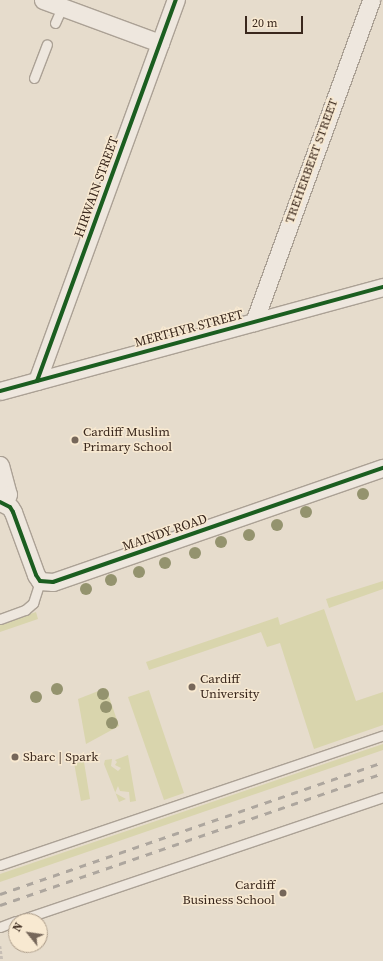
<!DOCTYPE html>
<style>
body{margin:0}
#map{position:relative;width:383px;height:961px;overflow:hidden;background:#e6dccc;font-family:"Source Serif 4",serif}
div>[style]{position:absolute}
[style*='--x']{left:calc(var(--x)*1px);top:calc(var(--y)*1px);width:calc(var(--w)*1px);rotate:calc(var(--a)*1deg)}
.green>*{inset:0;background:#d9d5ad}
.path>*{height:2.5px;margin-top:-1.25px;transform-origin:0;background:repeating-linear-gradient(90deg,#c7beb5 0 3px,transparent 0 5px)}
.roads{filter:drop-shadow(1px 0 #aba195) drop-shadow(-1px 0 #aba195) drop-shadow(0 1px #aba195) drop-shadow(0 -1px #aba195)}
.service>*{height:9px;margin:-4.5px;padding:0 4.5px;transform-origin:4.5px;border-radius:4.5px;background:#eee7de}
.minor>*{height:17px;margin:-8.5px;padding:0 8.5px;transform-origin:8.5px;border-radius:8.5px;background:#eee7de}
.rail>*{height:3px;margin-top:-1.5px;transform-origin:0;background:repeating-linear-gradient(90deg,#ada69e 0 7px,transparent 0 14px)}
.cycleway>*{height:4px;margin:-2px;padding:0 2px;transform-origin:2px;border-radius:2px;background:#1b5e20}
.trees>*{width:12px;height:12px;margin:-6px;border-radius:50%;background:#94936e}
.dots>*{width:11px;height:11px;translate:-50% -50%;box-sizing:border-box;border:2px solid #f8e9d1;border-radius:50%}
span{translate:-50% -50%;white-space:nowrap;text-align:center;line-height:1.15;-webkit-text-stroke:3px #f8e9d1;paint-order:stroke}
.street-label{font-size:13px;color:#3a281d}
.poi-label{font-size:13px;color:#3a281d}
.left{translate:0 -50%;text-align:left}
.right{translate:-100% -50%;text-align:right}
.north{position:absolute;left:8px;top:913px;width:40px;height:40px;box-sizing:border-box;background:#f8e9d1;border:1px solid #ac9c89;border-radius:50%;rotate:300deg;font-size:11px;font-weight:700;line-height:16px;text-align:center;color:#3a281d}
.north::after{content:'';display:block;margin:auto;width:14px;height:18px;background:#76675a;clip-path:polygon(50% 0,100% 100%,50% 72%,0 100%)}
.scale{position:absolute;left:245px;top:16px;width:58px;height:18px;box-sizing:border-box;border:2px solid #3a281d;border-top:0;padding-left:5px;font-size:12px;line-height:14px;white-space:nowrap;color:#3a281d;-webkit-text-stroke:3px #f8e9d1;paint-order:stroke}
</style>
<div id="map">
<div class="green">
<div style="clip-path:polygon(383px 581px,383px 589px,329px 608px,326px 599px)"></div>
<div style="clip-path:polygon(324px 609px,356px 701px,383px 692px,383px 725px,314px 749px,280px 643px,267px 647px,261px 632px,149px 670px,146px 662px,278px 617px,280px 625px)"></div>
<div style="clip-path:polygon(36px 612px,38px 619px,0 632px,0 624px)"></div>
<div style="clip-path:polygon(106px 688px,119px 726px,86px 744px,78px 699px)"></div>
<div style="clip-path:polygon(149px 690px,184px 793px,164px 800px,128px 697px)"></div>
<div style="clip-path:polygon(383px 744px,383px 750px,0 882px,0 874px)"></div>
<div style="clip-path:polygon(128px 755px,136px 801px,130px 802px,129px 792px,120px 791px,118px 786px,115px 793px,126px 799px,119px 802px,104px 764px,105px 760px,112px 759px,111px 766px,118px 771px,121px 768px,115px 765px,117px 762px,115px 760px)"></div>
<div style="clip-path:polygon(84px 762px,90px 799px,81px 801px,74px 763px)"></div>
</div>
<div class="path">
<div style="--x:0;--y:946;--w:15;--a:82"></div>
</div>
<div class="roads">
<div class="service">
<div style="--x:55;--y:23;--w:17;--a:-66"></div>
<div style="--x:34;--y:78;--w:36;--a:-69"></div>
<div style="--x:0;--y:619;--w:27;--a:-20"></div>
<div style="--x:25;--y:610;--w:11;--a:-41"></div>
<div style="--x:33;--y:603;--w:23;--a:-72"></div>
<div style="--x:0;--y:865;--w:404;--a:-18.7"></div>
<div style="--x:17;--y:921;--w:386;--a:-18.7"></div>
<div style="--x:0;--y:927;--w:17;--a:-21"></div>
</div>
<div class="minor">
<div style="--x:43;--y:0;--w:125;--a:20.2"></div>
<div style="--x:254;--y:322;--w:343;--a:-70"></div>
<div style="--x:37;--y:381;--w:406;--a:-70"></div>
<div style="--x:0;--y:391;--w:397;--a:-15.2"></div>
<div style="--x:0;--y:465;--w:30;--a:75"></div>
<div style="--x:8;--y:494;--w:9;--a:108"></div>
<div style="--x:0;--y:502;--w:11;--a:27"></div>
<div style="--x:10;--y:507;--w:6;--a:59"></div>
<div style="--x:13;--y:512;--w:67;--a:69.9"></div>
<div style="--x:36;--y:575;--w:7;--a:56"></div>
<div style="--x:40;--y:581;--w:13;--a:4"></div>
<div style="--x:53;--y:582;--w:349;--a:-19.1"></div>
</div>
</div>
<div class="rail">
<div style="--x:0;--y:894;--w:405;--a:-19"></div>
<div style="--x:0;--y:905;--w:405;--a:-19"></div>
</div>
<div class="cycleway">
<div style="--x:37;--y:381;--w:406;--a:-70"></div>
<div style="--x:0;--y:391;--w:397;--a:-15.2"></div>
<div style="--x:0;--y:502;--w:11;--a:27"></div>
<div style="--x:10;--y:507;--w:6;--a:59"></div>
<div style="--x:13;--y:512;--w:67;--a:69.9"></div>
<div style="--x:36;--y:575;--w:7;--a:56"></div>
<div style="--x:40;--y:581;--w:13;--a:4"></div>
<div style="--x:53;--y:582;--w:349;--a:-19.1"></div>
</div>
<div class="trees">
<div style="left:363px;top:494px"></div>
<div style="left:306px;top:512px"></div>
<div style="left:277px;top:525px"></div>
<div style="left:249px;top:535px"></div>
<div style="left:221px;top:542px"></div>
<div style="left:195px;top:553px"></div>
<div style="left:165px;top:563px"></div>
<div style="left:139px;top:572px"></div>
<div style="left:111px;top:580px"></div>
<div style="left:86px;top:589px"></div>
<div style="left:57px;top:689px"></div>
<div style="left:103px;top:694px"></div>
<div style="left:36px;top:697px"></div>
<div style="left:106px;top:707px"></div>
<div style="left:112px;top:723px"></div>
</div>
<div class="dots">
<div style="left:75px;top:440px;background:#76675a"></div>
<div style="left:192px;top:687px;background:#76675a"></div>
<div style="left:15px;top:757px;background:#76675a"></div>
<div style="left:283px;top:893px;background:#76675a"></div>
</div>
<div class="street-label">
<span style="left:312px;top:161px;rotate:-70deg">TREHERBERT STREET</span>
<span style="left:97px;top:187px;rotate:-70deg">HIRWAIN STREET</span>
<span style="left:189px;top:329px;rotate:-15deg">MERTHYR STREET</span>
<span style="left:165px;top:533px;rotate:-19deg">MAINDY ROAD</span>
</div>
<div class="poi-label">
<span class="left" style="left:83px;top:440px">Cardiff Muslim<br>Primary School</span>
<span class="left" style="left:200px;top:687px">Cardiff<br>University</span>
<span class="left" style="left:23px;top:757px">Sbarc | Spark</span>
<span class="right" style="left:275px;top:893px">Cardiff<br>Business School</span>
</div>
<div class="north">N</div>
<div class="scale">20 m</div>
</div>
